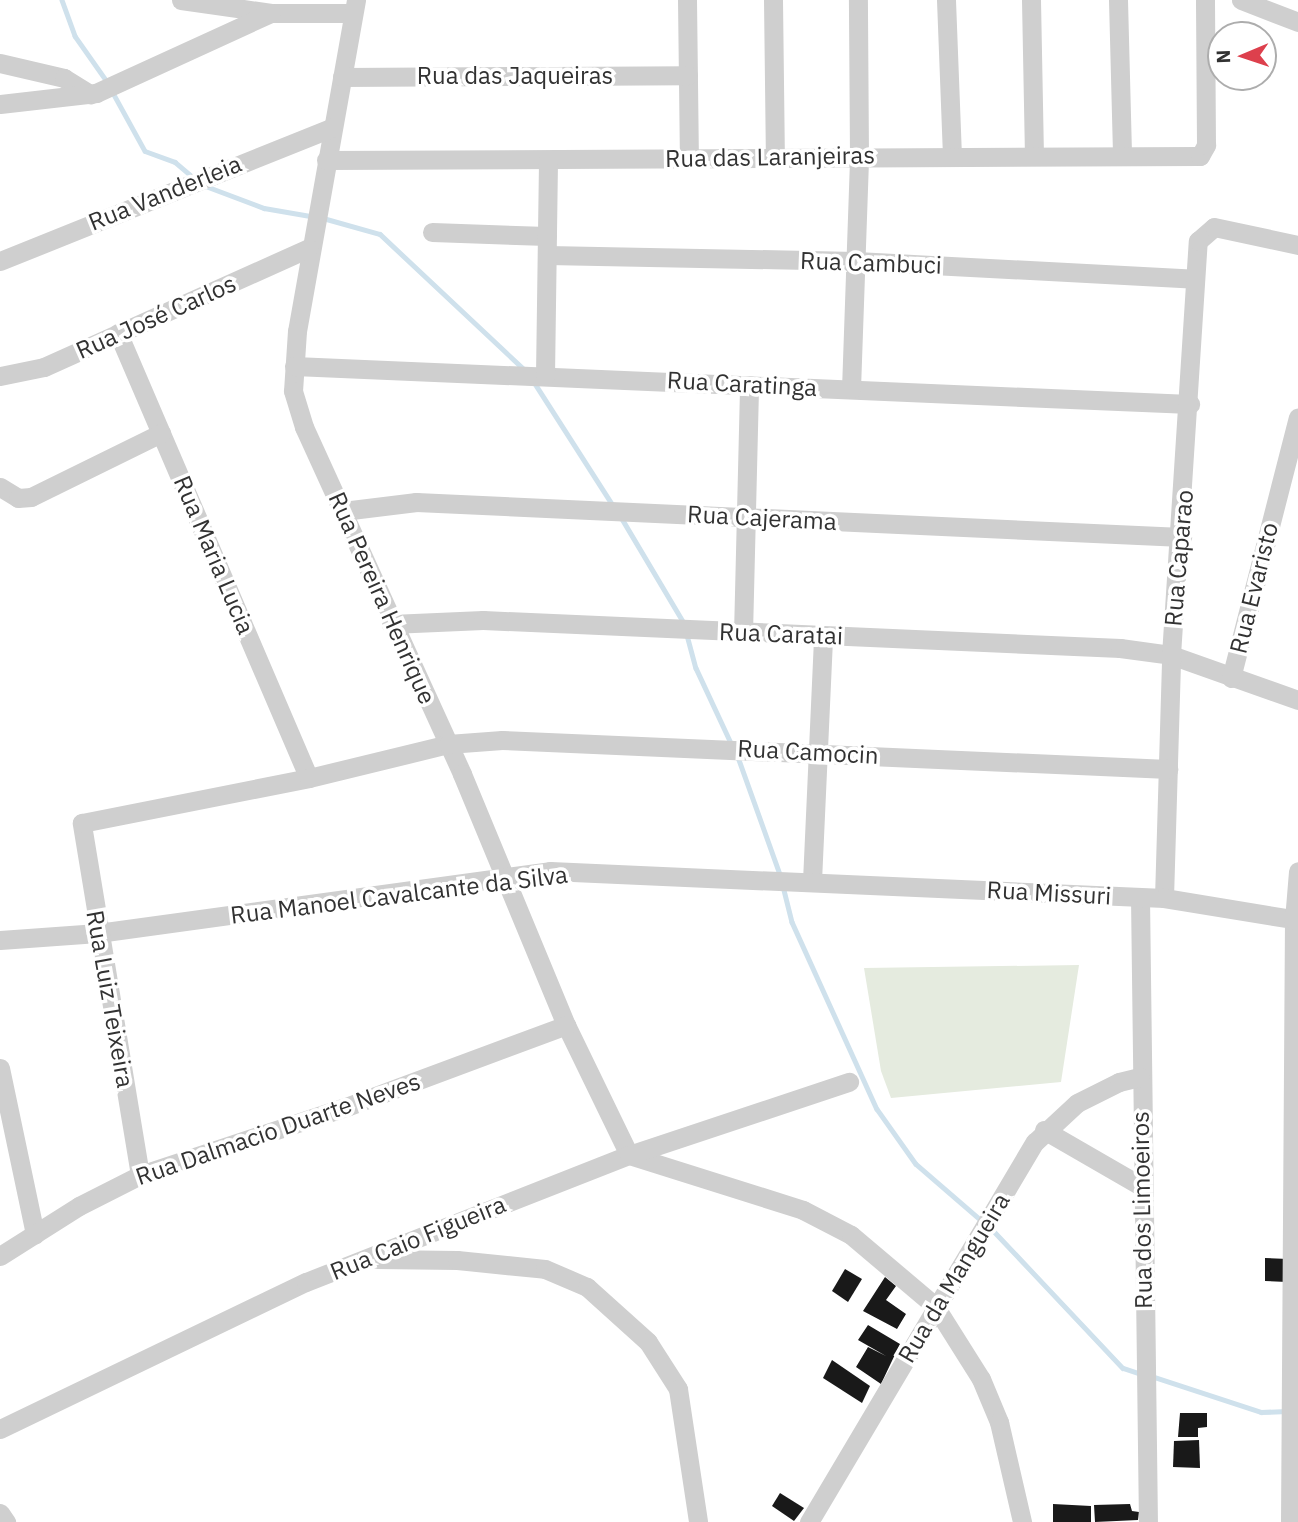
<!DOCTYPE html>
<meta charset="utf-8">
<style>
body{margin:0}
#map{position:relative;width:1298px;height:1522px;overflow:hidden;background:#fff;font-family:"IBM Plex Sans",sans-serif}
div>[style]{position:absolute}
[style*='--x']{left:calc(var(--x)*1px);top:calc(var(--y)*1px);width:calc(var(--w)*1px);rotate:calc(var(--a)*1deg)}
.green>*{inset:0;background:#e5ebdf}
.stream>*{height:4.5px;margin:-2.25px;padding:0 2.25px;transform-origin:2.25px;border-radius:2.25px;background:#cfe1ec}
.building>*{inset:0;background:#191919}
.minor>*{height:19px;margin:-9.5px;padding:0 9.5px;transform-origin:9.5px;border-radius:9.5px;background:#cfcfcf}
span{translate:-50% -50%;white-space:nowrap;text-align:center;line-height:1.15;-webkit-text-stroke:7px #fff;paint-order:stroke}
.street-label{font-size:24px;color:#323232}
.north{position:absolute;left:1207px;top:21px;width:70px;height:70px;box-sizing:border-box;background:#fff;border:2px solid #adadad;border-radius:50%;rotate:268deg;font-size:19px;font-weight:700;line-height:28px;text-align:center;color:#323232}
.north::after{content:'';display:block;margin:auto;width:24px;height:32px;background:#dd404d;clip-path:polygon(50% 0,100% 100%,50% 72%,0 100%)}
</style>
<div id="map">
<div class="green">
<div style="clip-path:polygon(1079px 965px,1061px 1082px,891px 1098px,881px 1071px,864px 968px)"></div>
</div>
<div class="stream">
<div style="--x:62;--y:0;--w:38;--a:70"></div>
<div style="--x:75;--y:36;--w:57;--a:54.9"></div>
<div style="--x:112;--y:91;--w:68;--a:61.2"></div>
<div style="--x:145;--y:151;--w:32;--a:20"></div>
<div style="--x:175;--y:162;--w:23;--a:40"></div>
<div style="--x:203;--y:185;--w:65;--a:20.7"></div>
<div style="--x:264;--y:208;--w:48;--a:9.7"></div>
<div style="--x:323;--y:218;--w:59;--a:15.7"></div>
<div style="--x:380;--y:234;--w:197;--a:43.2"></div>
<div style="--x:534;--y:382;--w:145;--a:57.4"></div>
<div style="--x:621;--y:517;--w:123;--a:59.3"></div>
<div style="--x:687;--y:635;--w:34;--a:75"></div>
<div style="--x:696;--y:668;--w:83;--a:65"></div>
<div style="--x:738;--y:757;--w:124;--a:70.3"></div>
<div style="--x:783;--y:886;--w:37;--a:76"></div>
<div style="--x:792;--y:922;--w:205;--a:65.6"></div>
<div style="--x:877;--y:1109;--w:67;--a:54.7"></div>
<div style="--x:916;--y:1164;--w:87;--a:40.8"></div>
<div style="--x:989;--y:1226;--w:195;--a:46.7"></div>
<div style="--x:1123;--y:1368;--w:20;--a:18"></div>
<div style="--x:1151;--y:1376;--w:116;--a:18.1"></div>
<div style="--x:1261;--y:1412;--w:26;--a:-2"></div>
</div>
<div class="building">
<div style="clip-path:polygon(1265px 1258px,1288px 1259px,1287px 1282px,1265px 1281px)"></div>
<div style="clip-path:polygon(845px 1269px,862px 1279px,848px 1302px,832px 1291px)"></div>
<div style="clip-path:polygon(885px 1277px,896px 1286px,886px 1300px,906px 1314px,897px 1329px,863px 1311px)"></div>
<div style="clip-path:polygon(868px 1325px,900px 1344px,881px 1384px,856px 1367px,868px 1347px,886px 1356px,858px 1340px)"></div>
<div style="clip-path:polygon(832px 1360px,870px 1386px,862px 1403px,823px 1378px)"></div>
<div style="clip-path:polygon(1180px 1413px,1207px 1413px,1207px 1427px,1198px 1428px,1198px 1437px,1178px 1437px)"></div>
<div style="clip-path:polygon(1199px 1440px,1200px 1468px,1173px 1467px,1174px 1441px)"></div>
<div style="clip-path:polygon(780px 1493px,804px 1508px,794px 1521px,772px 1506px)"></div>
<div style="clip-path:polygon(1053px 1504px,1091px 1506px,1091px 1522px,1053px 1522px)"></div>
<div style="clip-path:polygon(1130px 1504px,1132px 1511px,1139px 1512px,1138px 1520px,1095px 1522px,1094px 1505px)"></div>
</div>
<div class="minor">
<div style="--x:181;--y:0;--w:91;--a:8.2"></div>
<div style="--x:271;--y:13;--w:82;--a:0"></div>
<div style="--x:356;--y:0;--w:336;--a:100.1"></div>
<div style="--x:297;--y:331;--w:60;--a:93.8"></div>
<div style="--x:293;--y:391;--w:38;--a:73"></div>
<div style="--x:304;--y:427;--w:381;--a:65.5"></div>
<div style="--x:462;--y:774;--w:272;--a:67.5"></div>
<div style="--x:566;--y:1025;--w:144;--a:64.1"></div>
<div style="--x:629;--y:1155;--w:182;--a:17.5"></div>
<div style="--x:803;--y:1210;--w:54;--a:27.5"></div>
<div style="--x:851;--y:1235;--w:110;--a:40.2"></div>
<div style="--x:935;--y:1306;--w:86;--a:57.8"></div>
<div style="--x:981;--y:1379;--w:47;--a:67.3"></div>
<div style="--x:999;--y:1422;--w:103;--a:77"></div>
<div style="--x:687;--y:0;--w:159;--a:89.3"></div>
<div style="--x:773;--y:0;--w:157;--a:89.3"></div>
<div style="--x:946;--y:0;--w:155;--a:87.8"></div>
<div style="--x:1031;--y:0;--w:155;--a:88.9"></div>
<div style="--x:1118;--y:0;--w:155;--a:88.5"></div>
<div style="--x:1241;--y:0;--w:61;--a:21.1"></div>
<div style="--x:0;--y:63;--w:66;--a:13.2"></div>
<div style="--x:64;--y:78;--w:31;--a:32"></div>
<div style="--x:342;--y:77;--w:346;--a:-0.3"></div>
<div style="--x:0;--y:104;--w:97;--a:-6.5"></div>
<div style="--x:96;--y:93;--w:192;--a:-24.6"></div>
<div style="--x:326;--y:160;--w:874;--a:-0.26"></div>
<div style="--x:1200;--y:156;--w:13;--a:-61"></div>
<div style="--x:1206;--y:145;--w:145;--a:-90.4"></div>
<div style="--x:432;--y:232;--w:115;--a:2"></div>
<div style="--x:547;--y:255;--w:309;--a:1.1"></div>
<div style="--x:856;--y:261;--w:339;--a:3"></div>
<div style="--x:0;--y:261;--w:357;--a:-21.9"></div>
<div style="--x:118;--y:333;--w:484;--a:66.8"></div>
<div style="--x:294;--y:366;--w:897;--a:2.43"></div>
<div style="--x:0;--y:376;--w:45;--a:-11.6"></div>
<div style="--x:44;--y:367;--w:290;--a:-24.2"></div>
<div style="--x:545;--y:376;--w:216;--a:-89.2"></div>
<div style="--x:851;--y:389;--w:233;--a:-88"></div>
<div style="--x:859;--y:156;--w:156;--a:-90.4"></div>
<div style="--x:0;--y:487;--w:21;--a:31"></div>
<div style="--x:18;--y:498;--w:13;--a:-4"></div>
<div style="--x:31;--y:497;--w:145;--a:-26.2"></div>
<div style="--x:343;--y:511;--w:74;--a:-7"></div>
<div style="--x:416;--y:502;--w:767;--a:2.62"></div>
<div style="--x:391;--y:624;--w:92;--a:-2.5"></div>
<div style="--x:483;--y:620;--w:638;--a:2.52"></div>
<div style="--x:1120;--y:648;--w:51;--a:7.8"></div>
<div style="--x:1171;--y:655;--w:135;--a:19.5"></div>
<div style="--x:743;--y:634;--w:249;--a:-88.6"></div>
<div style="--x:1231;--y:678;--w:269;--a:-75.6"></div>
<div style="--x:812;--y:881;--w:245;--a:-87.4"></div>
<div style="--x:1140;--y:897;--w:625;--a:89.27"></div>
<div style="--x:1164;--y:898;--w:243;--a:-88.3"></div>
<div style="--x:1171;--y:655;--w:415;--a:-86.3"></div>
<div style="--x:1198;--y:241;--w:21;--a:-41"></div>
<div style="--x:1214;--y:227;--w:86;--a:12.1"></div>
<div style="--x:0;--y:940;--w:98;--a:-4.1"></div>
<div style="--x:98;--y:933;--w:456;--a:-7.8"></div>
<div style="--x:550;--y:871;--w:615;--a:2.52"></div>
<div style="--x:1164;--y:898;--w:136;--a:9.3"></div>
<div style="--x:0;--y:1068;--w:170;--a:78.1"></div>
<div style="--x:1044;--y:1130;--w:112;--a:30"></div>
<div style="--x:140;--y:1175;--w:357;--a:-99.4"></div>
<div style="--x:82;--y:823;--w:231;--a:-11.2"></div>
<div style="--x:309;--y:778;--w:143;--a:-13.7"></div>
<div style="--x:448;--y:744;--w:54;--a:-4.2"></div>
<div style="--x:502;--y:740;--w:667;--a:2.49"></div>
<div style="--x:0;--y:1256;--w:93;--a:-32.3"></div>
<div style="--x:79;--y:1206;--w:68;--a:-26.9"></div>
<div style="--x:140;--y:1175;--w:217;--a:-18.3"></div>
<div style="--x:346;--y:1107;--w:235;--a:-20.4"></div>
<div style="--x:377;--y:1259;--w:80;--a:0.7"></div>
<div style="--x:457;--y:1260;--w:88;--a:5.8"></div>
<div style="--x:545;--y:1269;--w:46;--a:23.2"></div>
<div style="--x:587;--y:1287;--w:82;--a:42"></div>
<div style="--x:648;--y:1342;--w:56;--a:57.4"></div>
<div style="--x:678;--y:1389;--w:134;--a:81.4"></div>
<div style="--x:0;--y:1429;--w:339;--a:-25.7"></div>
<div style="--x:306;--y:1282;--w:347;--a:-21.5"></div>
<div style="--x:629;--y:1155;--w:232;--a:-18.4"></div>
<div style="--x:0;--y:1513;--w:11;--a:56"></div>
<div style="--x:809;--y:1522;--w:442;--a:-59.3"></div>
<div style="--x:1035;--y:1142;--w:57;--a:-42.9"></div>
<div style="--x:1077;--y:1103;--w:47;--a:-26.6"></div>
<div style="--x:1119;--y:1082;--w:21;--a:-14"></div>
<div style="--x:1290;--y:1522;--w:602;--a:-89.62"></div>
<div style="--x:1294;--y:920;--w:49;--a:-85.3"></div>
</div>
<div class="street-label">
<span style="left:515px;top:76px">Rua das Jaqueiras</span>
<span style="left:770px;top:157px;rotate:-1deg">Rua das Laranjeiras</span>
<span style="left:165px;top:193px;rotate:-22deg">Rua Vanderleia</span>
<span style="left:871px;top:263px;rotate:2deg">Rua Cambuci</span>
<span style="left:156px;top:317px;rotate:-24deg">Rua José Carlos</span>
<span style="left:742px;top:384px;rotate:3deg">Rua Caratinga</span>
<span style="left:762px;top:518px;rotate:3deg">Rua Cajerama</span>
<span style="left:214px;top:555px;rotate:67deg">Rua Maria Lucia</span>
<span style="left:1179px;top:558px;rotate:-85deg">Rua Caparao</span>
<span style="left:1254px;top:588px;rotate:-76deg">Rua Evaristo</span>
<span style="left:382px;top:598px;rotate:66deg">Rua Pereira Henrique</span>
<span style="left:781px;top:634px;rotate:2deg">Rua Caratai</span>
<span style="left:808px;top:752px;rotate:3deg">Rua Camocin</span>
<span style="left:1049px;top:893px;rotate:3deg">Rua Missuri</span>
<span style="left:399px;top:895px;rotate:-7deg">Rua Manoel Cavalcante da Silva</span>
<span style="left:110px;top:999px;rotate:80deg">Rua Luiz Teixeira</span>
<span style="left:278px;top:1129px;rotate:-19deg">Rua Dalmacio Duarte Neves</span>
<span style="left:1142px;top:1210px;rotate:-91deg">Rua dos Limoeiros</span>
<span style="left:418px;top:1238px;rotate:-22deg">Rua Caio Figueira</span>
<span style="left:954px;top:1278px;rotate:-59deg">Rua da Mangueira</span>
</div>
<div class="north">N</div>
</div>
